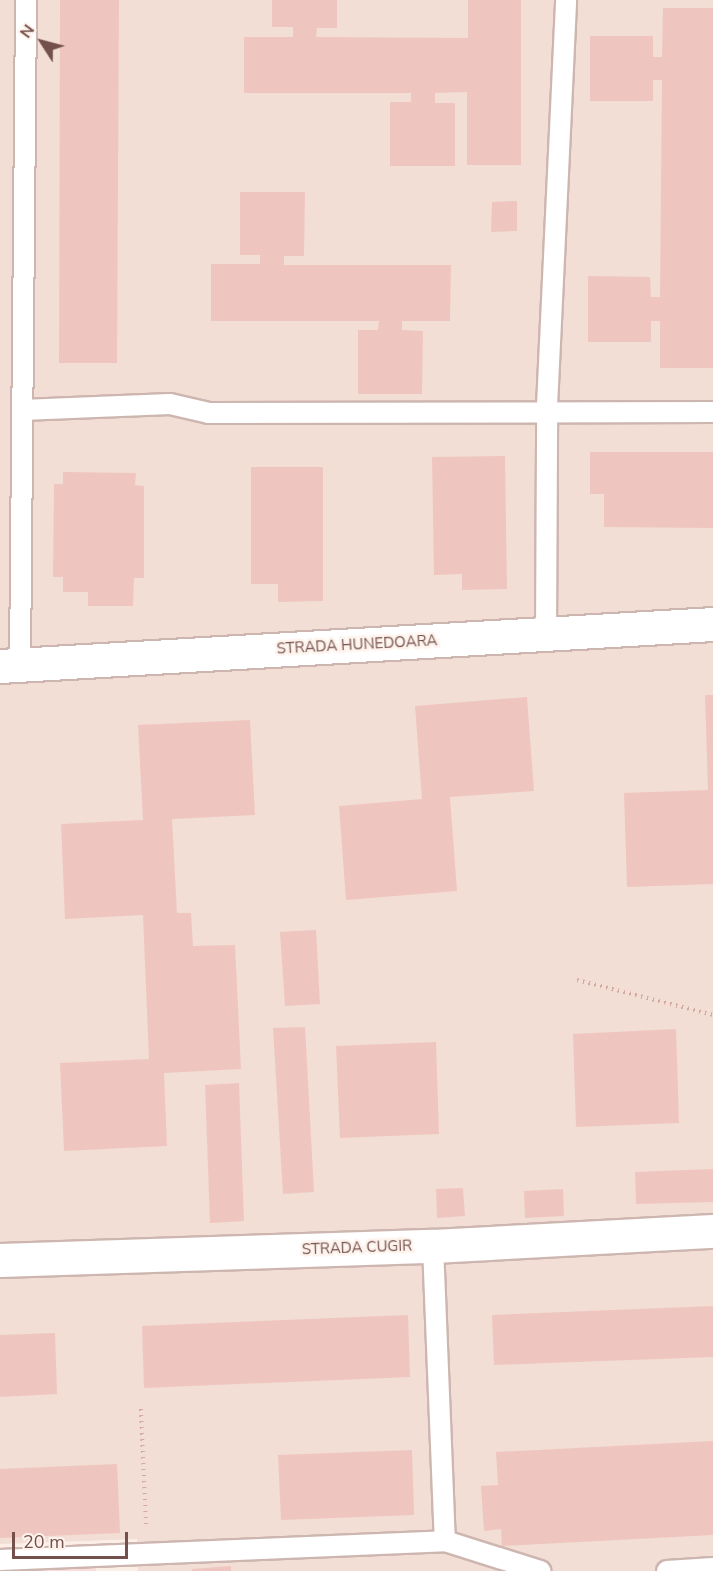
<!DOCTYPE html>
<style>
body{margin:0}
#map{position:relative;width:713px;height:1571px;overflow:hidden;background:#fbeee6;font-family:"Nunito Sans",sans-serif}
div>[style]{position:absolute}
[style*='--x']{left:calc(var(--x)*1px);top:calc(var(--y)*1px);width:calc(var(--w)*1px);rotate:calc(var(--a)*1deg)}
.residential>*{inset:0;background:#f2ded5}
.commercial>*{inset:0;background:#fbdcdb}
.building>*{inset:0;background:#efc6bf}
.path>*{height:4px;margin-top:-2px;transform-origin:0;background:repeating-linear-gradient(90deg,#d4a9a2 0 1.5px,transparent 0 6px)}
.roads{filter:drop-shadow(2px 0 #ceb6b0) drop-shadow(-2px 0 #ceb6b0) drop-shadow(0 2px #ceb6b0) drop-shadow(0 -2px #ceb6b0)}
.lane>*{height:20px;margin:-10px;padding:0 10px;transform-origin:10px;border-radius:10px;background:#fff}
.street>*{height:33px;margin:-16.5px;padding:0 16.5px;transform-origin:16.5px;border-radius:16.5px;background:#fff}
span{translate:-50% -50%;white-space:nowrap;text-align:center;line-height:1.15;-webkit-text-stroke:5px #fef3ec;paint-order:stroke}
.street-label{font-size:15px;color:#73504c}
.north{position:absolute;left:12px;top:12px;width:60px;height:60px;-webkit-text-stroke:4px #fef3ec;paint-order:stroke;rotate:306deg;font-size:16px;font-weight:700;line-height:24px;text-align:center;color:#73504c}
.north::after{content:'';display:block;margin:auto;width:21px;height:27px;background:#73504c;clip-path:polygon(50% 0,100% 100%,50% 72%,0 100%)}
.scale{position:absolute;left:12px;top:1532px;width:116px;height:27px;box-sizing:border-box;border:3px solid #73504c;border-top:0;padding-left:8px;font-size:18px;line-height:21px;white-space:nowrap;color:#73504c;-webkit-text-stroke:4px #fef3ec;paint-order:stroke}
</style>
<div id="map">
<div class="residential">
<div style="clip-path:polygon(0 0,713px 0,713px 1571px,138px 1571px,137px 1539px,0 1544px)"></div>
</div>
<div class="commercial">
<div style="clip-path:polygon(96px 1563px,96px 1571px,0 1571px,0 1565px)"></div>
</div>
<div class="building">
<div style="clip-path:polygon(60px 0,119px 0,117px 363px,59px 363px)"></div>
<div style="clip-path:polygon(272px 0,337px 0,337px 28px,317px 28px,316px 37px,468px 38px,468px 0,521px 0,521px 165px,467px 165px,467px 92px,435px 93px,435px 103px,455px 103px,455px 166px,390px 166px,390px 102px,411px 102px,411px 93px,244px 93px,244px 37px,293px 37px,293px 27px,272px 27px)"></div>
<div style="clip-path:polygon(663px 8px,713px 8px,713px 368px,660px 368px,660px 321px,651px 321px,651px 342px,588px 342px,588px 276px,650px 277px,651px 297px,660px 297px,662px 80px,653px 80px,653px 101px,590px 101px,590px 36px,653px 36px,653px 57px,662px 57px)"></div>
<div style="clip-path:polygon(240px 192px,305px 192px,304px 256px,284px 256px,284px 265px,451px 265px,450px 321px,402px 321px,402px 330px,423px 331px,422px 394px,358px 394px,358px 330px,378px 330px,379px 321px,211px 321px,211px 264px,260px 264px,260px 255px,240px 255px)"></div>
<div style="clip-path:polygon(517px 201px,517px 231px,491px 232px,492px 202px)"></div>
<div style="clip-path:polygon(590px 452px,713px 452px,713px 528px,604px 527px,604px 494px,590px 494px)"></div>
<div style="clip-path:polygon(505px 456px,507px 589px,462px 590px,462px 574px,434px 575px,432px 457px)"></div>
<div style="clip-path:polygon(251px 467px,323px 467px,323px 601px,278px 602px,278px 584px,251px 584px)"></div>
<div style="clip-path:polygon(63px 472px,136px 473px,135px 485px,144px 486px,144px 578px,134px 578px,133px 606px,88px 606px,88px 592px,63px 592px,63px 577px,53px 577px,54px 484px,63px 484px)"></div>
<div style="clip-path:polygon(705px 695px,713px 695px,713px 884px,627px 887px,624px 793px,708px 790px)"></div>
<div style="clip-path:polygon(527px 697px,534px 791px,450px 797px,457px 891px,346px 900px,339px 806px,422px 799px,415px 706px)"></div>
<div style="clip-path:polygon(250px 720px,255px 815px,172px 819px,177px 913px,191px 913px,193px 946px,235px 945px,241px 1069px,164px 1073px,167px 1146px,64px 1151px,60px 1063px,149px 1059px,143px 915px,65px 919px,61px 824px,143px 820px,138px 725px)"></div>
<div style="clip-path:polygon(316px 930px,320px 1004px,285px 1006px,280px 932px)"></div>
<div style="clip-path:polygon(305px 1027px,314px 1192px,283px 1194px,273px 1028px)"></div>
<div style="clip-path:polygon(676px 1029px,679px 1123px,576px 1127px,573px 1034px)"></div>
<div style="clip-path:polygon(436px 1042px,439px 1134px,340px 1138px,336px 1046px)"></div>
<div style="clip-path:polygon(239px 1083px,244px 1221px,210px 1223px,205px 1085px)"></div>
<div style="clip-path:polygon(713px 1169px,713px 1202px,636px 1204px,635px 1172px)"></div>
<div style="clip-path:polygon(463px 1188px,465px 1216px,437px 1218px,436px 1189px)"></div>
<div style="clip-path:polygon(563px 1189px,564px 1216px,525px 1218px,524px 1191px)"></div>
<div style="clip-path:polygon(713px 1306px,713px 1357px,494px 1365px,492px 1315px)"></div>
<div style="clip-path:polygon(408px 1315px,410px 1377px,144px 1388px,142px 1326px)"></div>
<div style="clip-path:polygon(55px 1333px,57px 1394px,0 1397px,0 1335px)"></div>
<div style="clip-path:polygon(713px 1441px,713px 1535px,502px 1546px,501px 1529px,484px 1531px,481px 1486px,498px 1485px,496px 1452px)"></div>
<div style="clip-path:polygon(412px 1450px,414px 1515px,281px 1520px,278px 1455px)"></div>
<div style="clip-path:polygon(117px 1464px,120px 1533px,0 1538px,0 1469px)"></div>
<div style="clip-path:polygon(231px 1566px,231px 1571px,192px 1571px,192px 1569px)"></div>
</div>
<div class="path">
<div style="--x:577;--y:980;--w:140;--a:14.4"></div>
<div style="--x:141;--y:1409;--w:116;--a:87.5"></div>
</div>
<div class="roads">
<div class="lane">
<div style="--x:22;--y:410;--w:148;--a:-2.3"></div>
<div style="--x:170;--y:404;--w:39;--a:13"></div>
<div style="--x:208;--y:413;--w:505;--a:-0.11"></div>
<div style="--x:546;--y:634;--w:228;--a:-89.7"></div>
<div style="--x:547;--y:406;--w:406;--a:-87.3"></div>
<div style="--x:20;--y:665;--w:665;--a:-89.48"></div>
<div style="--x:433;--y:1246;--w:295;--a:87.7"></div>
<div style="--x:0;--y:1560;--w:445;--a:-2.4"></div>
<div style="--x:445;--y:1541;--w:100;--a:17.5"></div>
<div style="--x:667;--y:1571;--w:46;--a:-3.7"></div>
</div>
<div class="street">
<div style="--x:0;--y:666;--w:714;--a:-3.37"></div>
<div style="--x:0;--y:1260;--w:433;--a:-1.9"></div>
<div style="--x:433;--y:1246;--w:280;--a:-3.1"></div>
</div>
</div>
<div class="street-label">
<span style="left:357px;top:645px;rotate:-3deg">STRADA HUNEDOARA</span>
<span style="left:357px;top:1248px;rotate:-2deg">STRADA CUGIR</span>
</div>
<div class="north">N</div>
<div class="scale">20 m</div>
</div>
